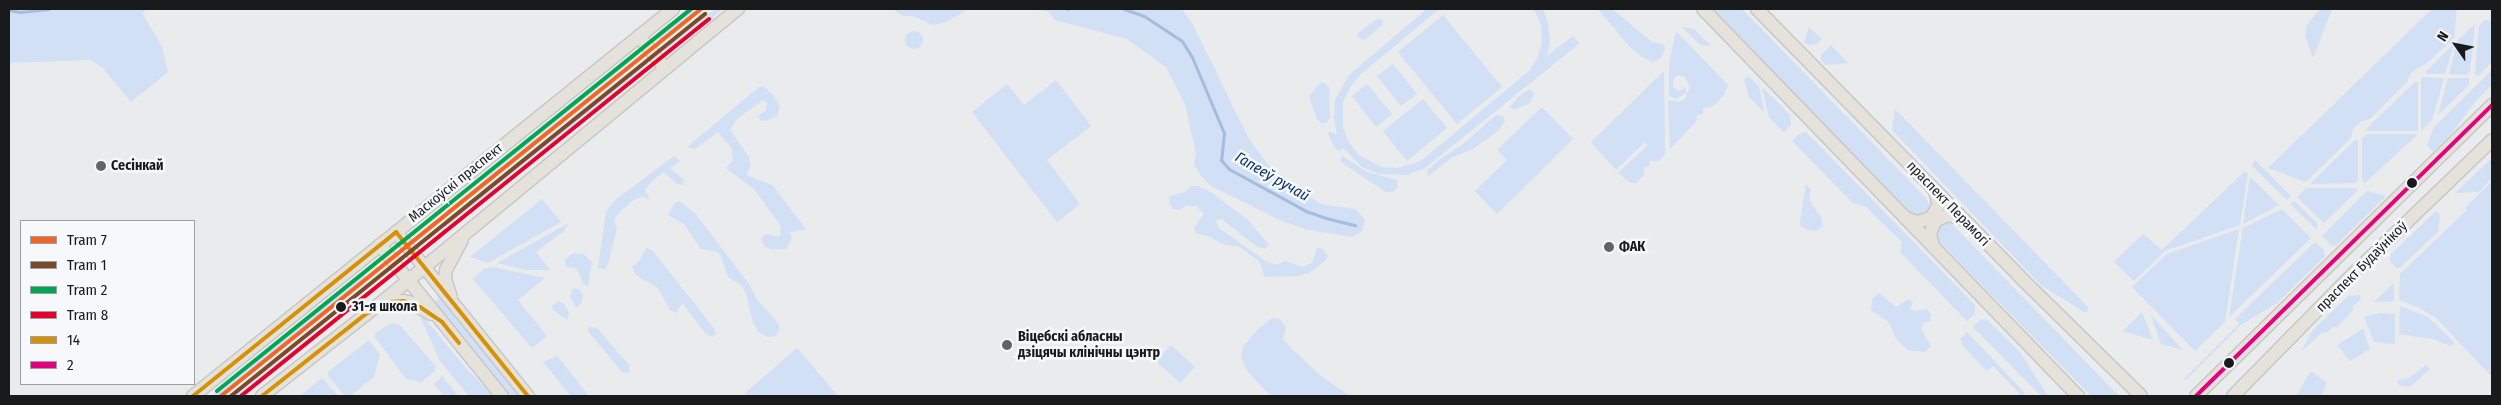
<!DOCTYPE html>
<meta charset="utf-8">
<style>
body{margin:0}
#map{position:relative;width:2501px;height:405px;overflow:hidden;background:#e9ebed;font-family:"Fira Sans Condensed",sans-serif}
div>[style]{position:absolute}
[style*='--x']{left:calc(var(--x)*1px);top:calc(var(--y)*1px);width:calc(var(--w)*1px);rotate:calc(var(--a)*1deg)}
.green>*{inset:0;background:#d1e0f4}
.round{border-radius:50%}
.stream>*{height:3px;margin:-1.5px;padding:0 1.5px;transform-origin:1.5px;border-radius:1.5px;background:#a5bddc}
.roads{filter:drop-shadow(1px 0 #c5c6c7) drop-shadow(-1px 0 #c5c6c7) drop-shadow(0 1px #c5c6c7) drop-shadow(0 -1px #c5c6c7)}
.major>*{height:12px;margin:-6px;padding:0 6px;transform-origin:6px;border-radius:6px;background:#e5e2dc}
.bus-1>*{height:4px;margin:-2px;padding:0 2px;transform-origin:2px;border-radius:2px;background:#d69104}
.bus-2>*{height:4px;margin:-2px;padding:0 2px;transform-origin:2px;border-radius:2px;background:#e5007d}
.tram-1>*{height:4px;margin:-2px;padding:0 2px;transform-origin:2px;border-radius:2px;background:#f26522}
.tram-2>*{height:4px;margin:-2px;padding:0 2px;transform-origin:2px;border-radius:2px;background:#7a4b2a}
.tram-3>*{height:4px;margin:-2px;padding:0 2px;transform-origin:2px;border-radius:2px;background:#00a651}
.tram-4>*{height:4px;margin:-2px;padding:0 2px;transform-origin:2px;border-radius:2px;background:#e4002b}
.dots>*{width:14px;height:14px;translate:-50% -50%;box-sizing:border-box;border:2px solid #f6f8fc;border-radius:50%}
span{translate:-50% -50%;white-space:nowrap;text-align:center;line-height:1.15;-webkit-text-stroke:5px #f6f8fc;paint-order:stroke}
.poi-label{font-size:14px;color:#191a1b;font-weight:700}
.left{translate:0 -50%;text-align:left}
.street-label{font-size:14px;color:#191a1b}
.stop-label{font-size:14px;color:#191a1b;font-weight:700}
.water-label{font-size:15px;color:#083569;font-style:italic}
.frame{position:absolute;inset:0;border:10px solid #191a1b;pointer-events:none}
.legend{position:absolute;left:20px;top:220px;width:175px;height:165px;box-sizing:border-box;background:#f6f8fc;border:1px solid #9e9fa2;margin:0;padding:6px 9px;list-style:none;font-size:15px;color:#191a1b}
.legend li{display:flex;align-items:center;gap:10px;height:25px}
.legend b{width:25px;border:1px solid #9e9fa2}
.north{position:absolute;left:2431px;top:20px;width:50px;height:50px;-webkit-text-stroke:4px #f6f8fc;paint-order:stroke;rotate:303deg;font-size:14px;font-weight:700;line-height:20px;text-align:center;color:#191a1b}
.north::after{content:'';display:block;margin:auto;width:18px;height:22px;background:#191a1b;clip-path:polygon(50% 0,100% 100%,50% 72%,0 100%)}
</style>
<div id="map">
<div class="green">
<div style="clip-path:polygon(9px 9px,148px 9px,142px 13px,162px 47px,168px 72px,131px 102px,102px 67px,91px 60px,9px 63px)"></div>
<div style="clip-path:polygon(689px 9px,700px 9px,657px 44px,659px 33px)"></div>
<div style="clip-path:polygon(715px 9px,722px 10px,672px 50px,663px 51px)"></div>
<div style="clip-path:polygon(893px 9px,969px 9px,946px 22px,933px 25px,913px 16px,903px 16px)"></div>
<div style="clip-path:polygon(1023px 9px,1182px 9px,1193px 25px,1249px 139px,1268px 165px,1321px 204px,1355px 209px,1365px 220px,1362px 231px,1352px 237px,1305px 229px,1282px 221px,1211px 186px,1200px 175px,1194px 164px,1196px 153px,1185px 104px,1166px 67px,1127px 39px,1055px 20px,1048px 11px)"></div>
<div style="clip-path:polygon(1427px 9px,1439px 9px,1361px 74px,1350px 87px,1343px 102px,1343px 127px,1349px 142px,1359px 155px,1381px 167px,1398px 168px,1421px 161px,1529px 71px,1538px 57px,1542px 41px,1541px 25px,1534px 9px,1543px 9px,1548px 23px,1550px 42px,1547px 56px,1573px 36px,1580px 43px,1425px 168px,1407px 175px,1379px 174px,1362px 167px,1343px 148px,1338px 151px,1334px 146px,1328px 134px,1330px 131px,1337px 135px,1334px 119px,1335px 100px,1349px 75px)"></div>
<div style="clip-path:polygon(1598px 9px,1612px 9px,1652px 42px,1662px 44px,1665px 48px,1661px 58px,1653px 62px,1642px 57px,1629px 46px)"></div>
<div style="clip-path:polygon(1713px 9px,1742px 9px,1925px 197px,1930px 206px,1925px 214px,1919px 217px,1910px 212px)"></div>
<div style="clip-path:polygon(2332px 9px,2313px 58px,2305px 35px,2307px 25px,2319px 10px)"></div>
<div style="clip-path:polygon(2432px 9px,2457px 9px,2454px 38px,2426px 64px,2419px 67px,2410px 74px,2407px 82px,2370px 119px,2362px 121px,2353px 129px,2351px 138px,2306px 182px,2268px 168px)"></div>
<div style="clip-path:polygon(1443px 15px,1502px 87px,1457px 124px,1398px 52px)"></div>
<div style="clip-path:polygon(1377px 19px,1383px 20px,1382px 25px,1365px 40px,1358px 38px,1357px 34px)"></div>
<div style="clip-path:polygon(2485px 20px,2492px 21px,2492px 62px,2478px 76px,2475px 74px,2479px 26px)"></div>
<div style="clip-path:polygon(2475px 24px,2470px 71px,2467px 75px,2449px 74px,2458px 40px)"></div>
<div style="clip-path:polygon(1682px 27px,1694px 29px,1711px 46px,1700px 45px)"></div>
<div style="clip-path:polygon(1809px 27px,1822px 39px,1817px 44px,1809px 45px,1804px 43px)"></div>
<div class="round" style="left:905px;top:31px;width:18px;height:18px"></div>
<div style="clip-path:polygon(1676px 31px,1728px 85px,1724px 95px,1712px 107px,1703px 108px,1703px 114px,1697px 115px,1696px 122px,1670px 149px,1668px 100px,1679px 102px,1685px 99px,1690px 87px,1685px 77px,1679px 75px,1674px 78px,1673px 87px,1678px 91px,1686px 88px,1686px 93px,1676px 99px,1669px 96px,1669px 64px)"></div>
<div style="clip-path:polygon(2454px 44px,2445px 74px,2426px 74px,2426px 71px)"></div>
<div style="clip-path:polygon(1831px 45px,1848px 63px,1825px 65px,1821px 60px,1821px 55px)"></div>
<div style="clip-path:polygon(635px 53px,641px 53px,483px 181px,480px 177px)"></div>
<div style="clip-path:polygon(648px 62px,648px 67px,644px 72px,444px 233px,441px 230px)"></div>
<div style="clip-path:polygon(1393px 64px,1417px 94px,1401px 106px,1377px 76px)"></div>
<div style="clip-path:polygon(2492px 70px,2492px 85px,2475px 102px,2452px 133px,2433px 152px,2427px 145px,2434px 127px)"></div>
<div style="clip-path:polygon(1664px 71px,1665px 154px,1658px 161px,1650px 161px,1650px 166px,1644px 167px,1644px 175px,1636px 183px,1631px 183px,1618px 173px,1648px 145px,1645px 142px,1616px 170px,1591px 142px)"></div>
<div style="clip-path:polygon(1748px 76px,1759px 86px,1764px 112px,1749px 97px,1744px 80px)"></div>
<div style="clip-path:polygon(2423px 77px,2444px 78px,2432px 120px,2421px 131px,2421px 79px)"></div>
<div style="clip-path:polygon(2448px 78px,2469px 78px,2469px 85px,2438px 115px)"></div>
<div style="clip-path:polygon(1056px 80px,1091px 126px,1047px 160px,1080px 204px,1057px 222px,972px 112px,1007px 84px,1024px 105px)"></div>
<div style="clip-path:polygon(2415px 82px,2418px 82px,2418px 131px,2368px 131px,2367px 128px)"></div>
<div style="clip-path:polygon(1320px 83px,1325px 83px,1329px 88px,1330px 118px,1326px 123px,1322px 124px,1317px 119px,1309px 96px)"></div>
<div style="clip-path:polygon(1367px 84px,1392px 114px,1376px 127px,1352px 96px)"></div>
<div style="clip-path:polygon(759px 87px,765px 87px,772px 94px,780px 106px,777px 116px,765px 121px,760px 120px,758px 116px,766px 110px,767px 104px,763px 100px,737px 119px,730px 130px,749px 157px,751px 166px,746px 175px,772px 185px,806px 229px,790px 232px,792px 238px,786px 249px,770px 249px,764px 246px,761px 239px,765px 234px,780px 237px,781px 226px,754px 189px,726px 168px,733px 160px,732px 149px,718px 132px,695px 149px,687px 147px)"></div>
<div style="clip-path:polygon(1762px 87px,1790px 115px,1791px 124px,1784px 133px,1769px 117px)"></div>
<div style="clip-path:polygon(1530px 89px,1534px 94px,1530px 103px,1513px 110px,1510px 107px,1519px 96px)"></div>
<div style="clip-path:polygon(1423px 99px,1447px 128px,1407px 161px,1383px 131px)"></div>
<div style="clip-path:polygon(1542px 107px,1573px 139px,1497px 214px,1475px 191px,1507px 160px,1497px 150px)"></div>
<div style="clip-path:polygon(1895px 109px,2088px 307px,2088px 311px,2084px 312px,2041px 285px,1892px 130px)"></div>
<div style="clip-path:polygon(1496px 115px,1503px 116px,1505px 121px,1498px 131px,1473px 149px,1451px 158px,1428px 176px,1427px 171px,1437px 161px,1462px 145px)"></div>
<div style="clip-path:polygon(1806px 132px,1975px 305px,1975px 314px,1967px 321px,1900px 252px,1902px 242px,1866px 207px,1853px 203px,1792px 141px,1799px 134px)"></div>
<div style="clip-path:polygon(2367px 134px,2418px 134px,2365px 183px,2362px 180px,2362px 139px)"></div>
<div style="clip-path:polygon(2355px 140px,2358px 140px,2358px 180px,2355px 183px,2310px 184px)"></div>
<div style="clip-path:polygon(674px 156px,680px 161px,670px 168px,684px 180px,683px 185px,677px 184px,664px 172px,653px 180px,645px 190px,650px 200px,643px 196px,632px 201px,619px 213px,614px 220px,617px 229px,608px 264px,605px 269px,598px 268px,606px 212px,614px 201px)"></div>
<div style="clip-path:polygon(1342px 156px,1367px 172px,1397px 180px,1398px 187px,1393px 192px,1386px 192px,1345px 165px,1340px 160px)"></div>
<div style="clip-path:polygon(2492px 158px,2492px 178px,2478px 192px,2455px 193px)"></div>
<div style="clip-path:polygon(2255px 160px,2291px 196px,2287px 200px,2252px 166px)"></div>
<div style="clip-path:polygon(2245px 171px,2248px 174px,2240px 225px,2165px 251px,2134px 281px,2114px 262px,2143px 234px,2162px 250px)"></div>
<div style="clip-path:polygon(2250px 177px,2279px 205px,2243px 224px)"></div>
<div style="clip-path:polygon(2492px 181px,2492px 377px,2437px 319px,2420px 308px,2399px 300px,2400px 274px,2467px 210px,2465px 208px)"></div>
<div style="clip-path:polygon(1806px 184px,1811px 189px,1809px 200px,1822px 219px,1822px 226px,1816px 231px,1808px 230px,1801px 226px,1800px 222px)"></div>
<div style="clip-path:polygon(1191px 186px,1198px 186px,1211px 192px,1248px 220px,1269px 245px,1265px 249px,1256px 246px,1223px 220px,1219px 219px,1216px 222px,1219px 228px,1267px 262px,1277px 265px,1285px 261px,1303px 267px,1312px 263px,1317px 248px,1323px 249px,1328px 256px,1324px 262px,1309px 273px,1298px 276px,1265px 277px,1259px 261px,1238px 246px,1225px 245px,1210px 237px,1196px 233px,1194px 228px,1204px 214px,1197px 206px,1186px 206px,1179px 210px,1173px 209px,1169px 203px,1170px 196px,1185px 192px)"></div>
<div style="clip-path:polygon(2306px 188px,2355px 188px,2358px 190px,2324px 223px,2297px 197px)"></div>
<div style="clip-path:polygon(2367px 191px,2386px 196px,2335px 246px,2331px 245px,2322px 236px)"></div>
<div style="clip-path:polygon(542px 199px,561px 222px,488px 263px,470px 257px)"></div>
<div style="clip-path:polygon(679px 201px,695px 213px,749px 284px,758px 301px,775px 319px,780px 328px,776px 336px,767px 337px,758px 331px,753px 323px,746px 293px,741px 285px,728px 277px,720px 254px,716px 251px,701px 249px,685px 225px,668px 215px,675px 203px)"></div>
<div style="clip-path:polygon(2294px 201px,2317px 223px,2317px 230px,2290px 204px)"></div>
<div style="clip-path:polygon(2282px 209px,2311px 238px,2229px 317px,2243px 228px)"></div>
<div style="clip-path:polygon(2436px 211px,2440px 214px,2438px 232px,2398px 269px,2390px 261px,2391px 254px)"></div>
<div style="clip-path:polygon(1945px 223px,1951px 223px,2119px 396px,2091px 396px,1937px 239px,1935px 233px,1940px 224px)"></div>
<div style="clip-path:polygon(567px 224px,568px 225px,564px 231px,536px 252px,550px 270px,527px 270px,497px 263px)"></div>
<div style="clip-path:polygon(2239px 229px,2225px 322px,2195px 351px,2132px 287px,2167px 254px)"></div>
<div style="clip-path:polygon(2315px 242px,2324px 250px,2325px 256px,2277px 303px,2241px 325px,2186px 380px,2184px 379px,2239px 324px,2235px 319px)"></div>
<div style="clip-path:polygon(646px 248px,652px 250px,712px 326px,716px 333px,713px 337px,706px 334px,683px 304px,679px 307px,677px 313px,670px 310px,658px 288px,636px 275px,632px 267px,640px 260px)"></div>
<div style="clip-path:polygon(573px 253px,584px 254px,592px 262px,588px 287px,583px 283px,576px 268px,566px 267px,565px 260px)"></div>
<div style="clip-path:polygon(492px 267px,545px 278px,518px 300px,547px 336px,532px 348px,473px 279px,484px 269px)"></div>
<div style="clip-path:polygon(363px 273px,366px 277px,219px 396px,212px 396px)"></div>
<div style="clip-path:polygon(2394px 283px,2394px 301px,2374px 302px)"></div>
<div style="clip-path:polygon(573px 288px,579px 289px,583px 295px,581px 304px,576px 308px,570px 296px)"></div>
<div style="clip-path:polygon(1879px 293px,1896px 307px,1909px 299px,1913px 302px,1910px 309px,1914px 311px,1927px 309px,1931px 314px,1930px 321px,1924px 323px,1921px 329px,1931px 346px,1925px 352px,1908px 350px,1896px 339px,1889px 322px,1871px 310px,1872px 299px)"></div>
<div style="clip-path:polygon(2360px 295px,2361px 299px,2353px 307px,2353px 310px,2337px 327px,2333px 327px,2326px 333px,2323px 332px,2301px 352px,2312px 331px,2348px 296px)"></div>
<div style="clip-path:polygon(440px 297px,504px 376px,520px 396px,507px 396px,432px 304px)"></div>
<div style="clip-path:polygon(558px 301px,564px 304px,569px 313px,567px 320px,553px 310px,552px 306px)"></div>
<div style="clip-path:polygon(2400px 306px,2428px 317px,2455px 343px,2451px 346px,2433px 339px,2399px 334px)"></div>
<div style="clip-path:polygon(2142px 312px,2153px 340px,2123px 331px)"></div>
<div style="clip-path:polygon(2380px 313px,2395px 314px,2395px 344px,2374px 342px,2364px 317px)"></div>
<div style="clip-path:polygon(2151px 315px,2183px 350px,2161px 344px)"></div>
<div style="clip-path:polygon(423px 316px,464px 366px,493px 396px,469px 396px,440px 361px,421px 319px)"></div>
<div style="clip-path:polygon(1272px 318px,1280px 319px,1286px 328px,1283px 339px,1293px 350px,1321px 376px,1350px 396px,1271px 396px,1248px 372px,1241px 357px,1243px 347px,1256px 331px)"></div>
<div style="clip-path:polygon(1986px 319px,2019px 351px,2048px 396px,2041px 396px,1973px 327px,1980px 320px)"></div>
<div style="clip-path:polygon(392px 323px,400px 325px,436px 367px,435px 371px,428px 377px,421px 382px,406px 379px,375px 337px,375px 333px)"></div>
<div style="clip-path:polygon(589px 327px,597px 328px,629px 365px,629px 373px,622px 372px,588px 331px)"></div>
<div style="clip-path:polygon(2363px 329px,2370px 349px,2350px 361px,2337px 345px)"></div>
<div style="clip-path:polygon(318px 330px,321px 334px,245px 396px,235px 396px)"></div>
<div style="clip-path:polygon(1967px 332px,2025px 393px,2021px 396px,2017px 396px,2019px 393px,1993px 366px,1987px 371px,1962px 345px,1960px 339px)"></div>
<div style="clip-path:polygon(369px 340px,380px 355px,374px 377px,350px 396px,345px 396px,329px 377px,328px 372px)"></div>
<div style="clip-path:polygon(1171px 345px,1195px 367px,1180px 383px,1156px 361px)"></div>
<div style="clip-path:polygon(797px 348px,838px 396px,748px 396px,745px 393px)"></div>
<div style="clip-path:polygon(557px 356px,589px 396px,571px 396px,543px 362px)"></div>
<div style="clip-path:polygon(2426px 365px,2430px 369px,2410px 387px,2398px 385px,2398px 380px,2409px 378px)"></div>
<div style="clip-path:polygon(2311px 371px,2327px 383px,2321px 396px,2296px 396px)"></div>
<div style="clip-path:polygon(442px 376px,458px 396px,444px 396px,434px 384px)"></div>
<div style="clip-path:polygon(322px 378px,338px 396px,300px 396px)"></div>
</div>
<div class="stream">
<div style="--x:1067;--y:9;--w:1;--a:0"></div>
<div style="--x:1124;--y:9;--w:21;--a:19"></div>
<div style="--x:1144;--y:16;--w:45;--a:33.3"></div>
<div style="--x:1182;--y:41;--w:19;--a:58"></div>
<div style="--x:1192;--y:57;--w:82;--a:67.2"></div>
<div style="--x:1224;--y:133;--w:27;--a:96"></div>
<div style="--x:1221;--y:160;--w:12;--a:48"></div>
<div style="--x:1229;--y:169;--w:88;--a:28.6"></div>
<div style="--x:1306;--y:211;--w:21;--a:19"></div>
<div style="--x:1326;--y:218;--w:30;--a:14"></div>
<div style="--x:9;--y:10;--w:11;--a:10"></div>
<div style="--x:20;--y:12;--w:29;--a:-6"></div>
</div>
<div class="roads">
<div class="major">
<div style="--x:1703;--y:9;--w:539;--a:45.9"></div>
<div style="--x:1757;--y:9;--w:374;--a:45.5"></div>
<div style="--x:2019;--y:276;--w:171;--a:44.5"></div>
<div style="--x:639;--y:36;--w:41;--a:50.9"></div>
<div style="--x:1906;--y:218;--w:12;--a:20"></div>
<div style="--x:1917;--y:222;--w:15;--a:-16"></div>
<div style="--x:1931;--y:218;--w:14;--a:-60"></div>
<div style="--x:1938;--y:206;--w:9;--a:-96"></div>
<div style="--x:1937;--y:197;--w:8;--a:-113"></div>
<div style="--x:396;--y:232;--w:211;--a:51.2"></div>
<div style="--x:380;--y:245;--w:194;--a:51.1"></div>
<div style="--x:1933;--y:246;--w:12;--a:-104"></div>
<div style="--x:1930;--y:234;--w:14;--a:-69"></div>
<div style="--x:1935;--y:221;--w:14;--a:-25"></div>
<div style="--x:1948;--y:215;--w:16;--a:15"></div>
<div style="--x:451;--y:297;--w:20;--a:-108"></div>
<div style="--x:445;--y:278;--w:8;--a:-83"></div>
<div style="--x:446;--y:270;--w:34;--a:-62"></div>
<div style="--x:381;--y:306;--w:10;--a:-24"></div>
<div style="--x:390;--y:302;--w:14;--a:-4"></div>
<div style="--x:404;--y:301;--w:8;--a:14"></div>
<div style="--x:412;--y:303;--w:22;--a:30"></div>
<div style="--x:193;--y:396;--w:617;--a:-38.88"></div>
<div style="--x:262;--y:396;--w:159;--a:-38.1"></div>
<div style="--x:387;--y:298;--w:455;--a:-39.5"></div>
<div style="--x:2196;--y:396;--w:415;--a:-44.5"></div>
<div style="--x:2233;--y:396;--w:174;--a:-45.5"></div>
<div style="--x:2355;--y:272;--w:190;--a:-43.9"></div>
</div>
</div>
<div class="bus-1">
<div style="--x:193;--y:396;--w:261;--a:-38.9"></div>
<div style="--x:396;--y:232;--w:211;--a:51.2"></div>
<div style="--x:262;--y:396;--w:132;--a:-38.3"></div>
<div style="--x:366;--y:314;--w:27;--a:-27"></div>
<div style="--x:390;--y:302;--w:14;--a:-4"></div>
<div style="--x:404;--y:301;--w:17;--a:21"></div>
<div style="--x:420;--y:307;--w:27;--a:34"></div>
<div style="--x:442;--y:322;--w:27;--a:51"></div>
</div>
<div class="bus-2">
<div style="--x:2196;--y:396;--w:415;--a:-44.5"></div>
</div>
<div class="tram-1">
<div style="--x:221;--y:396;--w:617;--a:-38.88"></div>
</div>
<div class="tram-2">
<div style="--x:231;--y:396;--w:609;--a:-38.87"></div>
</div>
<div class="tram-3">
<div style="--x:217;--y:391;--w:609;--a:-38.87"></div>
</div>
<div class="tram-4">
<div style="--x:241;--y:396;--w:601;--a:-38.85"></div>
</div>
<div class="dots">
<div style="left:101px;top:166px;background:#626364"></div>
<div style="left:2412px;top:183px;background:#191a1b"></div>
<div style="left:1609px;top:247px;background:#626364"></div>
<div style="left:341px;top:307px;background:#191a1b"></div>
<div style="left:1007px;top:345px;background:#626364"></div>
<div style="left:2229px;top:363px;background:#191a1b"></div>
</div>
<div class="poi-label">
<span class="left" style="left:111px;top:166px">Сесінкай</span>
<span class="left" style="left:1619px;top:247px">ФАК</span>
<span class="left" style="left:1018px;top:345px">Віцебскі абласны<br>дзіцячы клінічны цэнтр</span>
</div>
<div class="street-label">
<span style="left:456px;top:183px;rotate:-39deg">Маскоўскі праспект</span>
<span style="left:1948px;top:204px;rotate:46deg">праспект Перамогі</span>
<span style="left:2362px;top:267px;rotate:-45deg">праспект Будаўнікоў</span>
</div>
<div class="stop-label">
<span class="left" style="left:352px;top:307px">31-я школа</span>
</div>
<div class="water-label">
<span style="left:1272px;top:177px;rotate:30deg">Гапееў ручай</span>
</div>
<div class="frame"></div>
<ul class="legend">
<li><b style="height:6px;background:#f26522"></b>Tram 7</li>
<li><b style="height:6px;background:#7a4b2a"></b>Tram 1</li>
<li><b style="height:6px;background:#00a651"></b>Tram 2</li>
<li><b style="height:6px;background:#e4002b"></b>Tram 8</li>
<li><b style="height:6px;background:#d69104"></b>14</li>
<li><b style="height:6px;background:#e5007d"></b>2</li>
</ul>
<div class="north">N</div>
</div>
